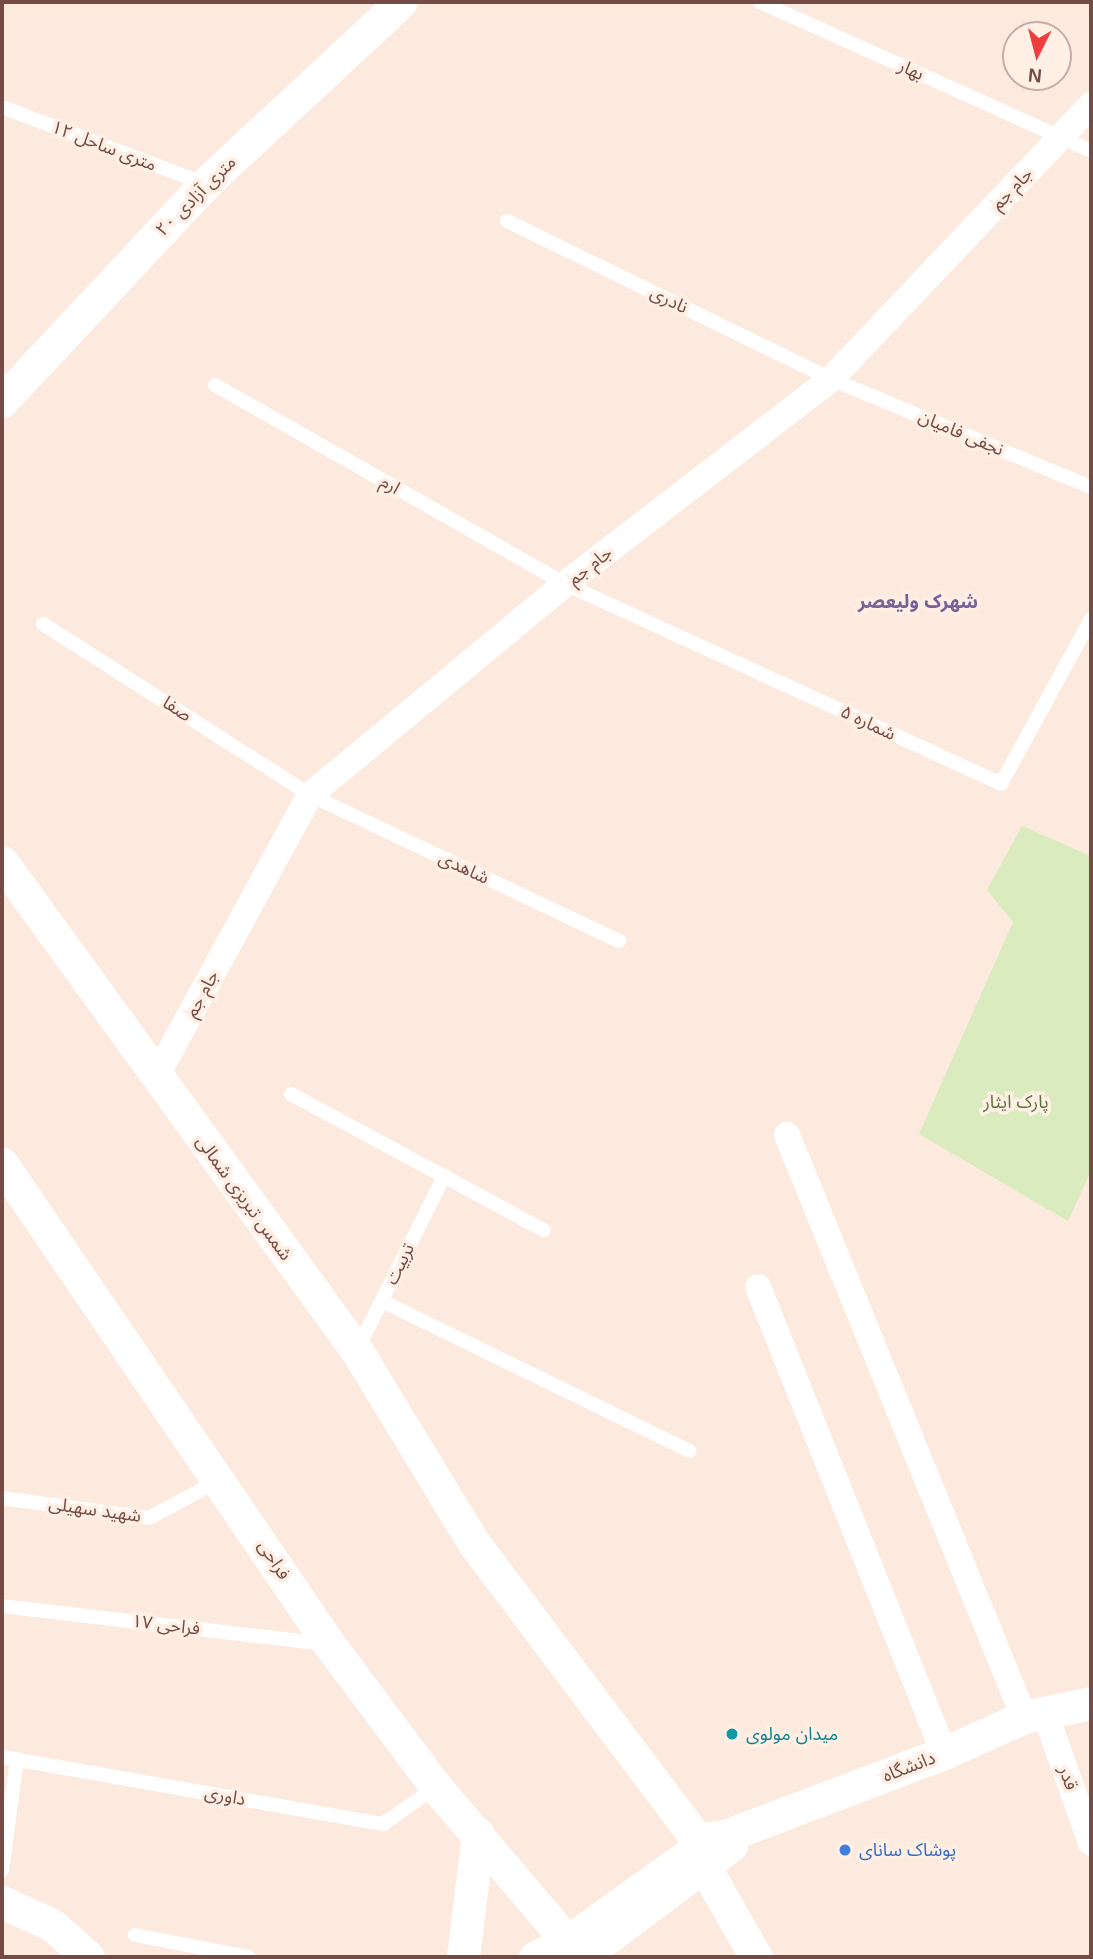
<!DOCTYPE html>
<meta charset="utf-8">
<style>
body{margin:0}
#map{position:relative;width:1093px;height:1959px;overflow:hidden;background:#fdeade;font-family:Helvetica,"Noto Sans Arabic",sans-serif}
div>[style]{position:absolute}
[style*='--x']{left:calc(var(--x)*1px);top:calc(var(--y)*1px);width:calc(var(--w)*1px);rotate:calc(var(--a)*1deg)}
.green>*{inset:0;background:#daebbd}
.service>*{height:14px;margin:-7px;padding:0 7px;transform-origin:7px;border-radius:7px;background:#fff}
.minor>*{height:26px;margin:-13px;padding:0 13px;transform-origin:13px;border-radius:13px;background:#fff}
.tertiary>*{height:33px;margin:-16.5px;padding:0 16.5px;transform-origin:16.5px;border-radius:16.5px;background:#fff}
.dots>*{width:19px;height:19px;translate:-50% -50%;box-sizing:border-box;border:4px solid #ffefe5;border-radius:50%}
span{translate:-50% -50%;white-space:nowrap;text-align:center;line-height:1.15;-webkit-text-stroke:7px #ffefe5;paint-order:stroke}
.street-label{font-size:18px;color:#744b45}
.park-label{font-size:18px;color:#5a743b}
.culture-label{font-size:18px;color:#0d838f}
.left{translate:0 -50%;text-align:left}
.shop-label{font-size:18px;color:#366cbe}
.neighbourhood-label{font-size:19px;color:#786098;font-weight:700}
.frame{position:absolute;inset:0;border:4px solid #744b45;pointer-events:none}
.north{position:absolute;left:1002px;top:21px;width:70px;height:70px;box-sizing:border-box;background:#ffefe5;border:2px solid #c7ada5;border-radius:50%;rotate:186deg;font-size:19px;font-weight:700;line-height:28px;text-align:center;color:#744b45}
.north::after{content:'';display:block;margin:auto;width:24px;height:32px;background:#ee3c3f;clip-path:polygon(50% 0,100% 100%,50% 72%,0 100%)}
</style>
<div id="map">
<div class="green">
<div style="clip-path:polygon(1022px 826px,1091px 856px,1091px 1171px,1068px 1221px,919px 1134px,1013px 922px,987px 890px)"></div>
</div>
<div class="service">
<div style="--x:760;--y:2;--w:363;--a:24.2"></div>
<div style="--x:2;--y:107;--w:215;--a:20.7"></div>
<div style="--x:507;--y:221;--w:360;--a:26"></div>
<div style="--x:831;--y:379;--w:282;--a:22.6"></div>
<div style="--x:215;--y:385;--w:403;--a:29.6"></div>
<div style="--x:565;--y:584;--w:480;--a:24.6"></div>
<div style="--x:1001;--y:784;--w:188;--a:-61.4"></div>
<div style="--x:43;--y:624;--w:317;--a:32.6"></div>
<div style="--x:310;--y:795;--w:342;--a:25.3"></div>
<div style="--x:291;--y:1094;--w:287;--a:28.3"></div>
<div style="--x:382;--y:1301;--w:342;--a:26"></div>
<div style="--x:357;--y:1350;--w:195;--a:-63.4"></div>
<div style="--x:2;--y:1498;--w:148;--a:7.7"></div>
<div style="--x:149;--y:1518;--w:81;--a:-28.2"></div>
<div style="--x:2;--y:1606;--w:324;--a:6.7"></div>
<div style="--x:2;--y:1757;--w:387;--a:10"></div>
<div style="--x:383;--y:1824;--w:65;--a:-34.9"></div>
<div style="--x:2;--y:1870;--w:112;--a:-82.3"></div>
<div style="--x:135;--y:1935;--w:115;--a:11"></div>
</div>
<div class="minor">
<div style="--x:156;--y:1077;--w:321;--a:-61.4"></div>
<div style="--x:310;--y:795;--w:331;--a:-39.6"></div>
<div style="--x:565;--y:584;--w:336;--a:-37.6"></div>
<div style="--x:831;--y:379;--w:378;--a:-46.5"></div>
<div style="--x:787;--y:1135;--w:628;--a:67.84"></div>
<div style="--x:758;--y:1287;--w:502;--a:68.24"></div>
<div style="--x:1045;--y:1713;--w:138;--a:70.5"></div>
</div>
<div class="tertiary">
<div style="--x:2;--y:401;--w:297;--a:-46.9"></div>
<div style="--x:205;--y:184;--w:267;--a:-42.9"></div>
<div style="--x:2;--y:862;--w:604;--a:54.02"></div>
<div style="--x:357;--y:1351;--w:223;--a:58.7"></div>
<div style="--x:473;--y:1542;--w:381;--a:53"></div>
<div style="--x:2;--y:1164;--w:581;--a:55.74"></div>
<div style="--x:329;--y:1644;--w:179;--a:53.2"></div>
<div style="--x:436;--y:1787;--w:202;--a:49.6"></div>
<div style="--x:567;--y:1941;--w:36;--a:153"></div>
<div style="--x:728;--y:1835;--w:231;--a:-20.8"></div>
<div style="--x:944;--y:1753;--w:88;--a:-24.2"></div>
<div style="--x:1024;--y:1717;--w:68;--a:-11.8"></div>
<div style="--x:704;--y:1866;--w:105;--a:60.3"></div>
<div style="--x:2;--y:1902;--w:55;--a:24.7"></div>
<div style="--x:52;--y:1925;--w:48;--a:41.6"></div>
<div style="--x:463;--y:1957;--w:124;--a:-83"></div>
<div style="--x:556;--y:1957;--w:8;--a:-83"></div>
<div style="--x:557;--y:1949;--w:191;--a:-35.6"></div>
<div style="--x:712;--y:1838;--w:16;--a:-11"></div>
<div style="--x:728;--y:1835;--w:10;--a:73"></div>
<div style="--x:731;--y:1845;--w:186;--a:143.1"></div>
</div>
<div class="dots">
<div style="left:732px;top:1734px;background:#0f9aa8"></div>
<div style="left:845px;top:1850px;background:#3f7fe0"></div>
</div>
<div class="street-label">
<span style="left:911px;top:70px;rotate:24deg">بهار</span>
<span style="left:104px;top:146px;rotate:21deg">۱۲ متری ساحل</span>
<span style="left:1012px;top:189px;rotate:-46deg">جام جم</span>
<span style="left:196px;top:196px;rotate:-45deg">۲۰ متری آزادی</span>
<span style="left:669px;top:300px;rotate:26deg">نادری</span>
<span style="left:961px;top:433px;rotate:23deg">نجفی فامیان</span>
<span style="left:390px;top:485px;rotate:30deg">ارم</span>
<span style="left:590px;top:566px;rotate:-38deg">جام جم</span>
<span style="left:177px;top:709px;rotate:33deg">صفا</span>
<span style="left:868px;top:723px;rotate:25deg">شماره ۵</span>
<span style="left:464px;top:868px;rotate:25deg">شاهدی</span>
<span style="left:202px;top:994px;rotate:-61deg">جام جم</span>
<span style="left:244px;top:1198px;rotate:54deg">شمس تبریزی شمالی</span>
<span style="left:400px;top:1264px;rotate:-64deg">تربیت</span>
<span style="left:95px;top:1510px;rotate:8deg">شهید سهیلی</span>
<span style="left:274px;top:1560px;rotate:57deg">فراحی</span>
<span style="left:166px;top:1625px;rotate:7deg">فراحی ۱۷</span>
<span style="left:909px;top:1767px;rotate:-21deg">دانشگاه</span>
<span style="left:1068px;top:1778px;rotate:70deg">قدر</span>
<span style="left:225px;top:1796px;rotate:10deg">داوری</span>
</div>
<div class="park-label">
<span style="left:1016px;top:1102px">پارک ایثار</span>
</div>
<div class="culture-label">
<span class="left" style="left:746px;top:1734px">میدان مولوی</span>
</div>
<div class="shop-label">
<span class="left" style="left:859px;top:1850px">پوشاک سانای</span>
</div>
<div class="neighbourhood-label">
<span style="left:918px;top:602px">شهرک ولیعصر</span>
</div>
<div class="frame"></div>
<div class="north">N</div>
</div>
